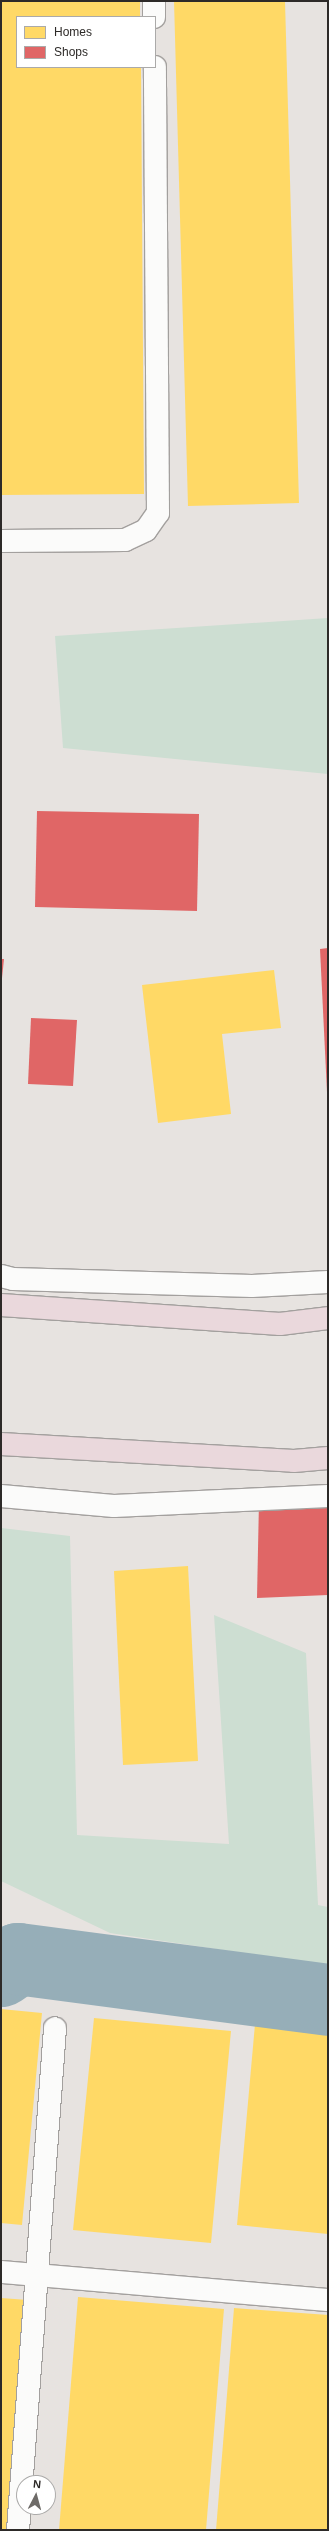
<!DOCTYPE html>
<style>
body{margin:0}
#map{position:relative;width:329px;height:2531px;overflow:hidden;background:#e7e3e0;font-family:Arial,sans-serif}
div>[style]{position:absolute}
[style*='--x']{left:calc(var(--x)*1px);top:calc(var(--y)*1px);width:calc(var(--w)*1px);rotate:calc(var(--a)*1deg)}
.green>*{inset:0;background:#cdded2}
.homes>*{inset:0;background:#ffd966}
.shops>*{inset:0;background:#e06666}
.river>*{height:72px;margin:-36px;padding:0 36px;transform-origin:36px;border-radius:36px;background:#96aeb8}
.roads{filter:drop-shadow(1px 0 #a3a09e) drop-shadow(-1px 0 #a3a09e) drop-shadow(0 1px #a3a09e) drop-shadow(0 -1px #a3a09e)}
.minor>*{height:22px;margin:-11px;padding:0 11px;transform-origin:11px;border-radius:11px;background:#fbfbfa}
.highway>*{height:22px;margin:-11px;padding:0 11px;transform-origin:11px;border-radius:11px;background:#ead8dc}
span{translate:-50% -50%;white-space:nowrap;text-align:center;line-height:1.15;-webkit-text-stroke:4px #fff;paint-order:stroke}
.frame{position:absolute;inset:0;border:2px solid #2d2a28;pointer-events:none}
.legend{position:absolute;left:16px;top:16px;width:140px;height:52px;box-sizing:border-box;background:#fff;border:1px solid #abaaa9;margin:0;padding:5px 7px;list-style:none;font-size:12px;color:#2d2a28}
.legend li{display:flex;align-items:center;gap:8px;height:20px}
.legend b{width:20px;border:1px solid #abaaa9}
.north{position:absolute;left:16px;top:2475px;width:40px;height:40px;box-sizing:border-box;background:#fff;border:1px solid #abaaa9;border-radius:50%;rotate:6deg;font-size:11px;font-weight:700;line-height:16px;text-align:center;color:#2d2a28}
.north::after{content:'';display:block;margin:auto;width:14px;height:18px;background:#6e6b68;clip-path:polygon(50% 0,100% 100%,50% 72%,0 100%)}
</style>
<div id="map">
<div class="green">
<div style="clip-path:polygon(328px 618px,328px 774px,63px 748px,55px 636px)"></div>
<div style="clip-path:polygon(1px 1528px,70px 1536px,77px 1835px,229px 1844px,214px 1615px,306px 1653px,318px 1905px,328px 1907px,328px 1966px,110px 1933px,1px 1881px)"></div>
</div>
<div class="homes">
<div style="clip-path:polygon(1px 1px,140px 1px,140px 17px,17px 17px,17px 67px,141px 67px,144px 494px,1px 495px)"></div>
<div style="clip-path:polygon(174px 1px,285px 1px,299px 503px,188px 506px)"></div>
<div style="clip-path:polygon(274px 970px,281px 1028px,222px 1034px,231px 1114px,158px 1123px,142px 985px)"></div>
<div style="clip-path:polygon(188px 1566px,198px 1761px,123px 1765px,114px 1571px)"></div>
<div style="clip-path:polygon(1px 2009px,42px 2013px,22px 2225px,1px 2223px)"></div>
<div style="clip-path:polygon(256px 2013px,328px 2019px,328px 2234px,237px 2225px)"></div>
<div style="clip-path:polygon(94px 2018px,231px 2031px,211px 2243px,73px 2230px)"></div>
<div style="clip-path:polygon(78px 2297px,224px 2309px,206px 2530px,59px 2530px)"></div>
<div style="clip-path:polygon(1px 2298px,28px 2300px,10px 2530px,1px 2530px)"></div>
<div style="clip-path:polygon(234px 2308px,328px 2315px,328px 2530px,216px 2530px)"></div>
</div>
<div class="shops">
<div style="clip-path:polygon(37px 811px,199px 814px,197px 911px,35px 907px)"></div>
<div style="clip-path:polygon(328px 948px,328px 1092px,327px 1092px,320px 949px)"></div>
<div style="clip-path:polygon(1px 959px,4px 959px,2px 978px,1px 978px)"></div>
<div style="clip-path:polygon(31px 1018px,77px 1020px,73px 1086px,28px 1084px)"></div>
<div style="clip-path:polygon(328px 1496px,328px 1595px,257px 1598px,259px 1501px)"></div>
</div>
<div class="river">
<div style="--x:1;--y:1971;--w:21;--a:-35"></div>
<div style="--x:18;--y:1959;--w:313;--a:7.5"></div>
</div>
<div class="roads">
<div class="minor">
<div style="--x:154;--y:1;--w:16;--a:90"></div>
<div style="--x:1;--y:541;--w:124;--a:-0.5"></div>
<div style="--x:125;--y:540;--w:23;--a:-25"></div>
<div style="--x:146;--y:530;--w:21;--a:-55"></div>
<div style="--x:158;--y:513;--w:446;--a:-90.4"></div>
<div style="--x:1;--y:1276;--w:12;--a:14"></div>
<div style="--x:13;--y:1279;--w:239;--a:1.7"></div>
<div style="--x:252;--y:1286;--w:76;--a:-3"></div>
<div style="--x:1;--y:1496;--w:113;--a:5.1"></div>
<div style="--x:114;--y:1506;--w:214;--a:-2.7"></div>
<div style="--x:1;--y:2272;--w:328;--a:4.9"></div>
<div style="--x:18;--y:2530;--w:503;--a:-85.78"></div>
</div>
<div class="highway">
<div style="--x:1;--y:1305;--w:280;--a:3.9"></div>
<div style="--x:280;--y:1324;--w:48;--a:-7.1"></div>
<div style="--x:1;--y:1444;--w:293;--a:3.3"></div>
<div style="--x:294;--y:1461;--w:34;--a:-5"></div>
</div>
</div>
<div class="frame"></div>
<ul class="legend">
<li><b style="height:11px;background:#ffd966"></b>Homes</li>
<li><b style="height:11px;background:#e06666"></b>Shops</li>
</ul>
<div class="north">N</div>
</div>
